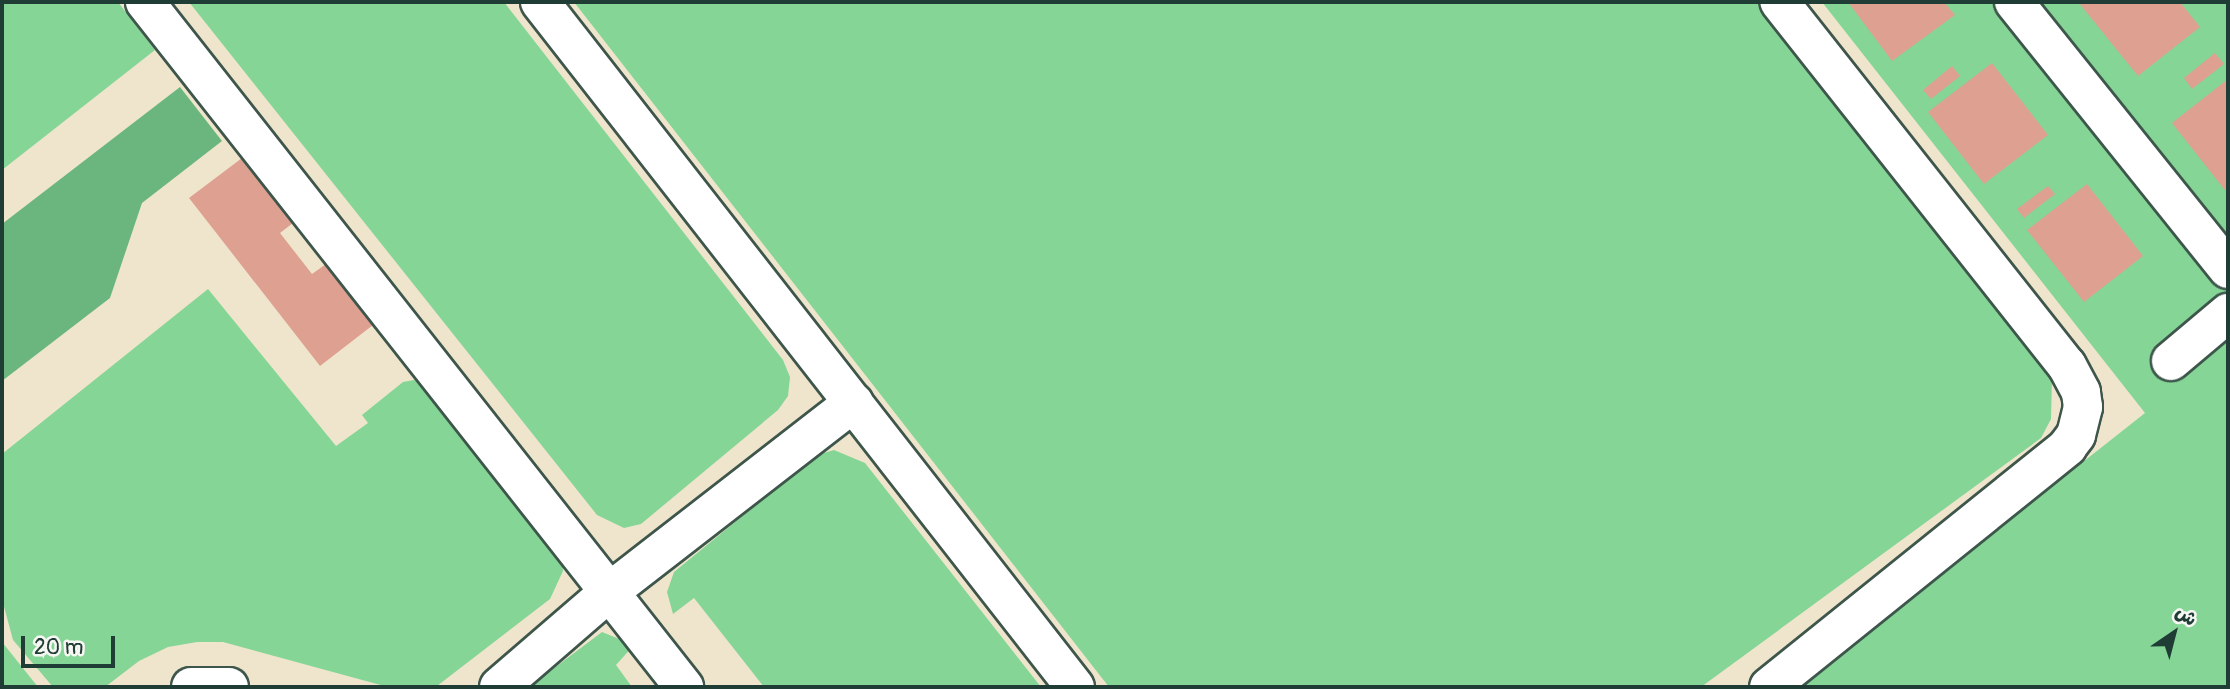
<!DOCTYPE html>
<meta charset="utf-8">
<style>
body{margin:0}
#map{position:relative;width:2230px;height:689px;overflow:hidden;background:#efe5cc;font-family:Pangolin,"Playpen Sans Arabic",sans-serif}
div>[style]{position:absolute}
[style*='--x']{left:calc(var(--x)*1px);top:calc(var(--y)*1px);width:calc(var(--w)*1px);rotate:calc(var(--a)*1deg)}
.green>*{inset:0;background:#84d596}
.forest>*{inset:0;background:#6bb67f}
.building>*{inset:0;background:#dea191}
.roads{filter:drop-shadow(2px 0 #3e564b) drop-shadow(-2px 0 #3e564b) drop-shadow(0 2px #3e564b) drop-shadow(0 -2px #3e564b)}
.minor>*{height:38px;margin:-19px;padding:0 19px;transform-origin:19px;border-radius:19px;background:#fff}
span{translate:-50% -50%;white-space:nowrap;text-align:center;line-height:1.15;-webkit-text-stroke:5px #f6f6f2;paint-order:stroke}
.frame{position:absolute;inset:0;border:4px solid #1f3d34;pointer-events:none}
.north{position:absolute;left:2139px;top:598px;width:70px;height:70px;-webkit-text-stroke:5px #f6f6f2;paint-order:stroke;rotate:35deg;font-size:19px;font-weight:700;line-height:28px;text-align:center;color:#1f3d34}
.north::after{content:'';display:block;margin:auto;width:24px;height:32px;background:#1f3d34;clip-path:polygon(50% 0,100% 100%,50% 72%,0 100%)}
.scale{position:absolute;left:21px;top:636px;width:94px;height:32px;box-sizing:border-box;border:4px solid #1f3d34;border-top:0;padding-left:9px;font-size:21px;line-height:24px;white-space:nowrap;color:#1f3d34;-webkit-text-stroke:5px #f6f6f2;paint-order:stroke}
</style>
<div id="map">
<div class="green">
<div style="clip-path:polygon(2px 2px,118px 2px,155px 50px,2px 170px)"></div>
<div style="clip-path:polygon(189px 2px,504px 2px,783px 360px,790px 377px,788px 396px,778px 410px,641px 524px,624px 528px,597px 515px)"></div>
<div style="clip-path:polygon(574px 2px,1761px 2px,2041px 356px,2052px 377px,2051px 419px,2041px 438px,1701px 687px,1109px 687px)"></div>
<div style="clip-path:polygon(1822px 2px,2228px 2px,2228px 687px,1798px 687px,2145px 413px)"></div>
<div style="clip-path:polygon(208px 289px,336px 446px,368px 423px,362px 415px,403px 382px,414px 380px,425px 385px,561px 553px,563px 571px,550px 599px,437px 686px,388px 687px,223px 642px,197px 642px,168px 647px,139px 661px,105px 687px,53px 687px,13px 640px,2px 599px,2px 454px)"></div>
<div style="clip-path:polygon(834px 450px,865px 463px,1041px 687px,764px 687px,694px 598px,673px 614px,667px 592px,674px 572px,817px 455px)"></div>
<div style="clip-path:polygon(602px 632px,634px 645px,616px 665px,632px 687px,529px 687px)"></div>
<div style="clip-path:polygon(2px 642px,38px 687px,2px 687px)"></div>
</div>
<div class="forest">
<div style="clip-path:polygon(180px 87px,222px 141px,142px 203px,110px 298px,2px 381px,2px 224px)"></div>
</div>
<div class="building">
<div style="clip-path:polygon(1848px 2px,1944px 2px,1955px 15px,1892px 61px)"></div>
<div style="clip-path:polygon(2180px 2px,2200px 27px,2138px 76px,2079px 3px)"></div>
<div style="clip-path:polygon(2215px 53px,2224px 64px,2192px 89px,2184px 78px)"></div>
<div style="clip-path:polygon(1992px 63px,2048px 135px,1984px 184px,1928px 112px)"></div>
<div style="clip-path:polygon(1952px 66px,1960px 76px,1931px 99px,1923px 90px)"></div>
<div style="clip-path:polygon(2228px 79px,2228px 194px,2172px 123px)"></div>
<div style="clip-path:polygon(242px 158px,293px 223px,280px 233px,312px 274px,326px 264px,373px 325px,320px 366px,189px 198px)"></div>
<div style="clip-path:polygon(2087px 184px,2143px 256px,2084px 302px,2027px 230px)"></div>
<div style="clip-path:polygon(2048px 186px,2055px 194px,2024px 218px,2017px 209px)"></div>
</div>
<div class="roads">
<div class="minor">
<div style="--x:145;--y:2;--w:872;--a:51.8"></div>
<div style="--x:540;--y:2;--w:869;--a:52.01"></div>
<div style="--x:2014;--y:2;--w:342;--a:51.3"></div>
<div style="--x:2171;--y:361;--w:75;--a:-40.1"></div>
<div style="--x:191;--y:687;--w:38;--a:0"></div>
<div style="--x:499;--y:687;--w:144;--a:-40.8"></div>
<div style="--x:608;--y:593;--w:311;--a:-37.8"></div>
<div style="--x:1769;--y:687;--w:383;--a:-38.8"></div>
<div style="--x:2067;--y:447;--w:15;--a:-53"></div>
<div style="--x:2076;--y:435;--w:29;--a:-76"></div>
<div style="--x:2083;--y:407;--w:15;--a:-98"></div>
<div style="--x:2081;--y:392;--w:30;--a:-118"></div>
<div style="--x:2067;--y:366;--w:464;--a:-128.3"></div>
</div>
</div>
<div class="frame"></div>
<div class="north">ش</div>
<div class="scale">20 m</div>
</div>
